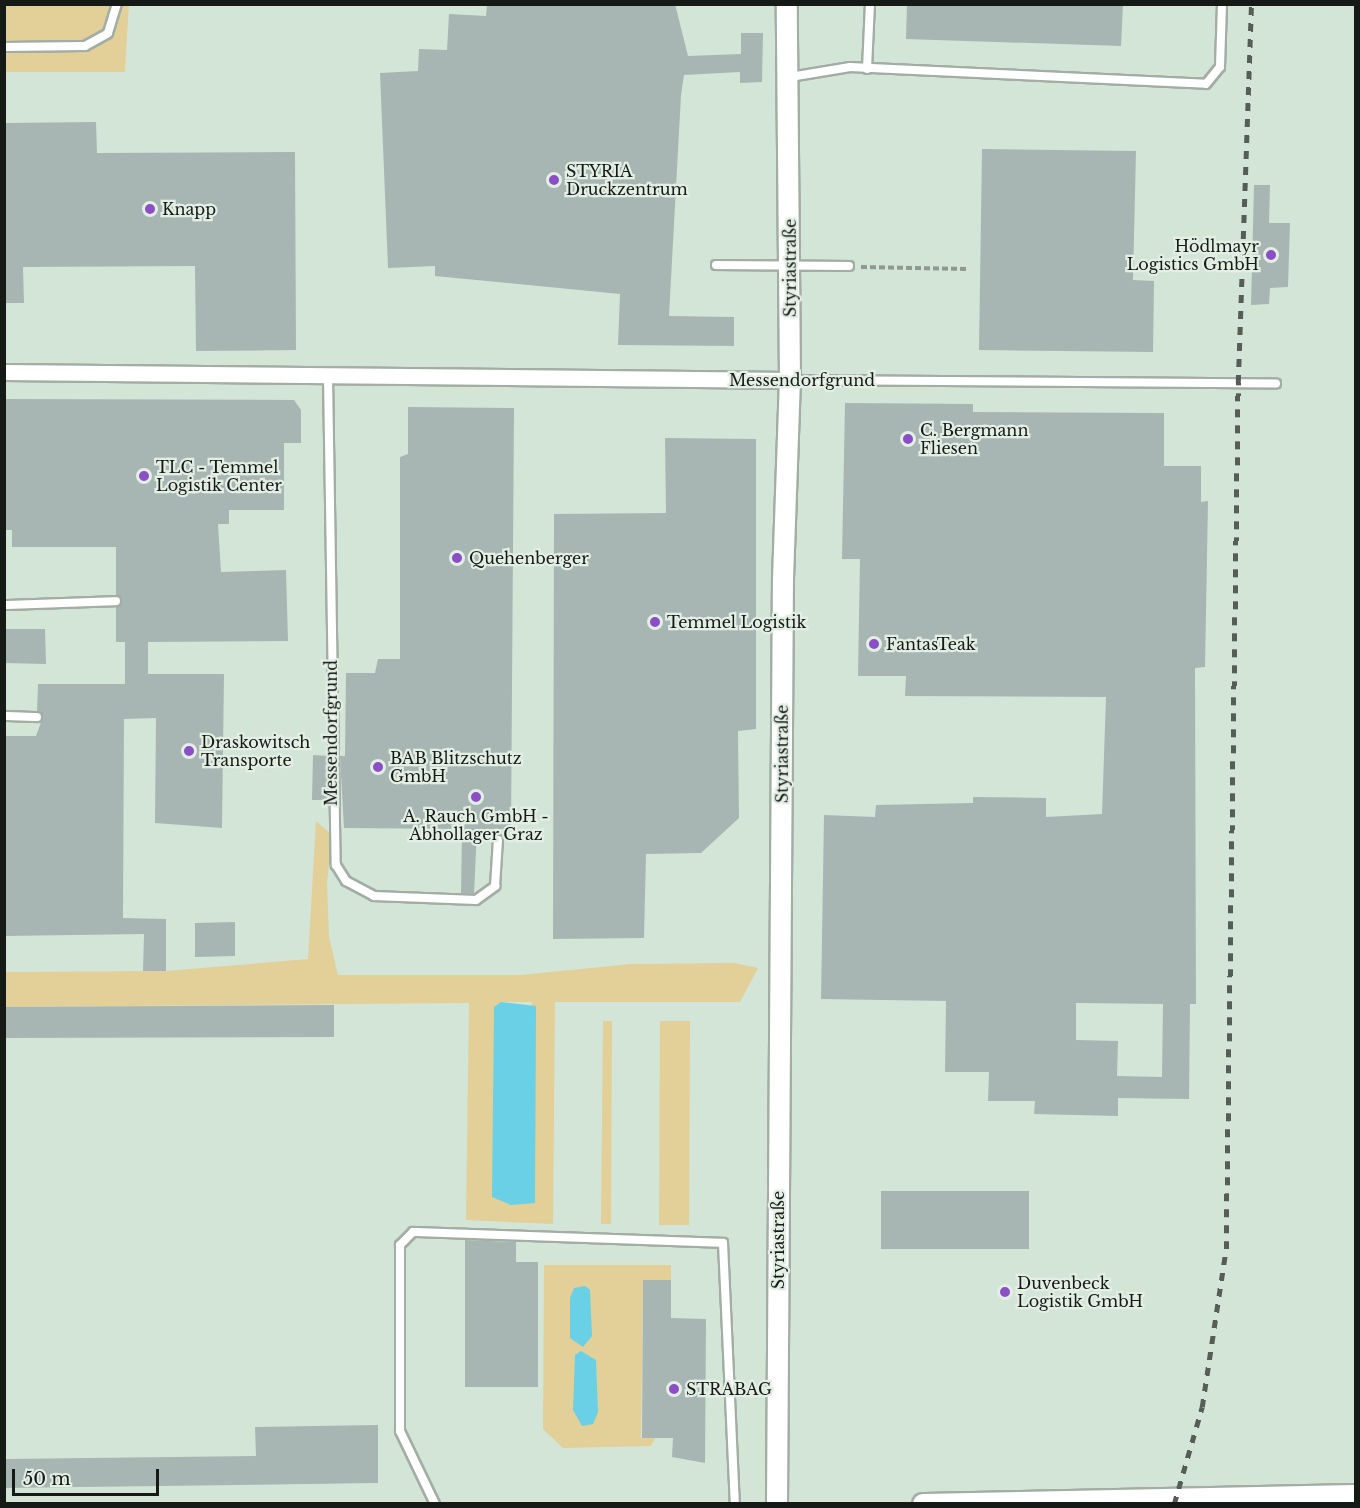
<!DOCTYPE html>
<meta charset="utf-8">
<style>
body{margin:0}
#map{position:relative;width:1360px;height:1508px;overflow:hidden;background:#e3eee5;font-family:"Libre Baskerville",serif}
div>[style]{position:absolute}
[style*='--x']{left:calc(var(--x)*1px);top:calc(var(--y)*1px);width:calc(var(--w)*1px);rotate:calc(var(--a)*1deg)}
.built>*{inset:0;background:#d3e5d7}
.green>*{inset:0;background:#e3cf98}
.water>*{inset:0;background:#69d0e5}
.building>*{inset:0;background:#a7b6b3}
.path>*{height:4px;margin-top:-2px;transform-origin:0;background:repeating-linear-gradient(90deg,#8f9891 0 6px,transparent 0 9px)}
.roads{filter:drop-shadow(2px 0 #a2ada4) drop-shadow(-2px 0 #a2ada4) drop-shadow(0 2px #a2ada4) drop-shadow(0 -2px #a2ada4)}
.service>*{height:8px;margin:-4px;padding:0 4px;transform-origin:4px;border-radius:4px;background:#fff}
.minor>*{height:15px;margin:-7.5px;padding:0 7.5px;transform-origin:7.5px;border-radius:7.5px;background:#fff}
.tertiary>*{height:20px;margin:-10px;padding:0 10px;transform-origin:10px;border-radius:10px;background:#fff}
.rail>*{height:4.5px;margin-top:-2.25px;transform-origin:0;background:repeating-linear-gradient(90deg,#565c57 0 8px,transparent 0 16px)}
.dots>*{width:16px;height:16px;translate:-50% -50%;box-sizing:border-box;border:3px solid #e3eee5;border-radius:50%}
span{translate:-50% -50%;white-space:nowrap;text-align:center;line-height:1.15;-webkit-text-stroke:4.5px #e3eee5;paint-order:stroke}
.poi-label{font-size:16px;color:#161a17}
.left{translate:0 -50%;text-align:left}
.right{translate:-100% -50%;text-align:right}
.street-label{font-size:16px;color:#161a17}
.frame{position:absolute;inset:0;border:6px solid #161a17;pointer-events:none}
.scale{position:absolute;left:12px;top:1469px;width:147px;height:27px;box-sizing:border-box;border:3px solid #161a17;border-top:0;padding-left:8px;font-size:18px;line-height:21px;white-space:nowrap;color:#161a17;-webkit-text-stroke:4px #e3eee5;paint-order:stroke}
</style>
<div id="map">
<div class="built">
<div style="clip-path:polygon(129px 4px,1355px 5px,1355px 1503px,5px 1503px,4px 72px,125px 72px)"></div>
</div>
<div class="green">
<div style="clip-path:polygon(5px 5px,129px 5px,125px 72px,5px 72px)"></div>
<div style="clip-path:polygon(evenodd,316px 821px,332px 835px,327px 883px,329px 937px,338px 975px,521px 975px,631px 964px,734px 963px,758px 968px,740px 1002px,555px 1002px,553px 1224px,466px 1220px,469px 1003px,5px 1007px,4px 972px,166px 971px,308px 959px,316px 821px,501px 1002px,532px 1002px,493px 1200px,494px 1007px,501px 1002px)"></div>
<div style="clip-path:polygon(603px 1021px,612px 1021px,611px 1224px,601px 1224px)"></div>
<div style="clip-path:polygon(660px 1021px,690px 1021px,689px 1225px,659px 1225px)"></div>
<div style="clip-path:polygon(544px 1265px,671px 1265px,671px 1280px,643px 1280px,641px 1438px,655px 1438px,651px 1446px,563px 1448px,543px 1429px)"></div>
</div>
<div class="water">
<div style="clip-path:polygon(501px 1002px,536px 1006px,535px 1203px,511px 1205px,492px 1197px,494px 1007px)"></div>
<div style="clip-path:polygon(585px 1286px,590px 1290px,592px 1336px,583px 1347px,570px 1338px,570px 1298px,574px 1288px)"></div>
<div style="clip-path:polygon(581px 1351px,596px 1360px,598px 1412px,593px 1424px,582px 1426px,573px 1410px,575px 1355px)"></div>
</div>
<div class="building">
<div style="clip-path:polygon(487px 4px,675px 4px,688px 56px,741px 54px,741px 33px,763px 33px,762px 82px,740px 83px,740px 72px,684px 75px,681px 95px,669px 316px,734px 317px,734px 346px,618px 345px,620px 294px,435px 276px,435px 266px,388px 268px,380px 73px,418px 71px,419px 49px,447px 50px,449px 14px,486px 16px)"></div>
<div style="clip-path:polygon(907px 4px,1123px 4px,1121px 46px,906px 39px)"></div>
<div style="clip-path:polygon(96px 122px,97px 153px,295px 152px,296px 350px,196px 351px,195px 266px,23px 267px,24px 303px,4px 303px,4px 123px)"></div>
<div style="clip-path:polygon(982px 149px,1136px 151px,1133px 280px,1154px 281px,1153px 352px,979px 350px)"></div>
<div style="clip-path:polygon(1254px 185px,1270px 185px,1269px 223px,1290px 223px,1288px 287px,1270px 288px,1269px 304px,1251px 305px)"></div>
<div style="clip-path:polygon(4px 399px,294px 400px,301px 410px,301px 443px,284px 443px,284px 510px,229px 510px,229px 524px,218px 524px,221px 572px,286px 570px,288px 641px,148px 642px,148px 674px,224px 674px,222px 828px,155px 823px,156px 718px,124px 719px,123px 918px,166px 919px,166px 971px,143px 971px,144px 934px,4px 936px,4px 736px,36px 736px,43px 717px,37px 711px,38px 684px,125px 684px,125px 642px,116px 642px,116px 607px,122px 601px,116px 595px,116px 547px,12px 547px,12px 530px,4px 530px)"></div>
<div style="clip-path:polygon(evenodd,845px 403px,973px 404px,973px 412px,1164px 413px,1164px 466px,1201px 466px,1201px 502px,1208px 501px,1205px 667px,1195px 668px,1196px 1004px,1190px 1004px,1189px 1099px,1118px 1098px,1118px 1116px,1034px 1114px,1035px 1101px,988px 1101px,989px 1072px,945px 1072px,946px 1001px,821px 999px,824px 815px,875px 817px,876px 805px,973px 803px,973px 797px,1046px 798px,1046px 817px,1102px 814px,1106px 697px,905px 696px,906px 676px,858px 676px,860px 559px,842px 559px,845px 403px,1076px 1003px,1163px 1004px,1162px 1077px,1117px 1076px,1118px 1041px,1076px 1040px,1076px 1003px)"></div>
<div style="clip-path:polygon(408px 407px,514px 408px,511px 829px,477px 829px,474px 894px,461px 893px,462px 829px,344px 828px,340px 756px,345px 756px,346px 673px,375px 673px,378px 659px,400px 659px,400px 457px,408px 454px)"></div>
<div style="clip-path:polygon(665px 438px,756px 439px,756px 729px,738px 731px,739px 818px,701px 853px,646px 854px,644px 938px,553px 939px,554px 514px,666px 513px)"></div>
<div style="clip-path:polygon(4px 629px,45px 629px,46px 664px,4px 663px)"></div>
<div style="clip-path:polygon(313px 755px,328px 756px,329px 800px,312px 800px)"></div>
<div style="clip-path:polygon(235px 922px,235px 956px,195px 957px,195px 923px)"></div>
<div style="clip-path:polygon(334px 1005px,334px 1037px,4px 1038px,4px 1007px)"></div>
<div style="clip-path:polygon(881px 1191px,1029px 1191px,1029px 1249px,881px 1249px)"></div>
<div style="clip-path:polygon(465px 1240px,516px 1242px,516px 1262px,538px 1262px,538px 1387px,465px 1387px)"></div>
<div style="clip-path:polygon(643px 1280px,671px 1280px,671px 1318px,706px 1319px,705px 1463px,672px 1457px,673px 1438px,642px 1438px)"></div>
<div style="clip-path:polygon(378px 1425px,378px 1483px,4px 1488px,4px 1459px,256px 1456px,255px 1427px)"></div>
</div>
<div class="path">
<div style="--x:861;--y:267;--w:106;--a:1.1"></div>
</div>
<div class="roads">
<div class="service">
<div style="--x:4;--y:47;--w:81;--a:-0.7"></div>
<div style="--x:85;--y:46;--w:26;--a:-29"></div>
<div style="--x:108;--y:33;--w:30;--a:-73"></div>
<div style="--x:867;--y:69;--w:65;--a:-87.4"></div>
<div style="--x:790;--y:77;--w:61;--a:-9.5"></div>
<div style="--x:850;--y:67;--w:356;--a:2.7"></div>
<div style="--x:1206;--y:84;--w:22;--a:-51"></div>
<div style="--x:1220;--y:67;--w:63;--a:-88.2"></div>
<div style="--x:716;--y:265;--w:133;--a:0.4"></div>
<div style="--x:328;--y:376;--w:489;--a:89.1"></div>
<div style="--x:336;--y:865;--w:19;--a:58"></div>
<div style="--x:346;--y:881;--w:32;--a:28"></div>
<div style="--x:374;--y:896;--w:102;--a:2.2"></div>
<div style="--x:476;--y:900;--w:24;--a:-36"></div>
<div style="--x:495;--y:886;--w:46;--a:-86.3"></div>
<div style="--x:791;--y:380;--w:485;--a:0.4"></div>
<div style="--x:4;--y:605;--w:112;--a:-2"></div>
<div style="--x:4;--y:716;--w:33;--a:2"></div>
<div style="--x:435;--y:1504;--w:81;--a:-115.6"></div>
<div style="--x:400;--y:1431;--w:186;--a:-90"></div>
<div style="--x:400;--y:1245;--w:18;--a:-45"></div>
<div style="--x:413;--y:1232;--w:310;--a:2"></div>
<div style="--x:723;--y:1243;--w:261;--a:87.4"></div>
</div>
<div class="minor">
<div style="--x:4;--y:372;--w:786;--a:0.58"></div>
</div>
<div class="tertiary">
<div style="--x:777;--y:1504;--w:925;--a:-89.63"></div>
<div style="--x:783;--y:579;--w:199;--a:-88"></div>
<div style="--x:790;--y:380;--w:376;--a:-90.5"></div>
<div style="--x:923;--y:1504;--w:433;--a:-1.2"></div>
</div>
</div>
<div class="rail">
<div style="--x:1174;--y:1504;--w:101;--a:-73.9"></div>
<div style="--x:1202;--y:1407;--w:160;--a:-81.4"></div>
<div style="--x:1226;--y:1249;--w:866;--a:-89.21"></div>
<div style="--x:1238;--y:383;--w:379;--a:-88"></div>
</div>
<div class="dots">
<div style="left:554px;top:180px;background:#8b4ec5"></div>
<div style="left:150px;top:209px;background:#8b4ec5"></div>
<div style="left:1271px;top:255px;background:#8b4ec5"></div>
<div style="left:908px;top:439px;background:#8b4ec5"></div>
<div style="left:144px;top:476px;background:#8b4ec5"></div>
<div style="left:457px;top:558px;background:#8b4ec5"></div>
<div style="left:655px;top:622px;background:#8b4ec5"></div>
<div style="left:874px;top:644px;background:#8b4ec5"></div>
<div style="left:189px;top:751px;background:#8b4ec5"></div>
<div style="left:378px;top:767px;background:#8b4ec5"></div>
<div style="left:476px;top:797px;background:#8b4ec5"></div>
<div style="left:1005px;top:1292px;background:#8b4ec5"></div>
<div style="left:674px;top:1389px;background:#8b4ec5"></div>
</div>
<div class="poi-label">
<span class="left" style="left:566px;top:180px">STYRIA<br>Druckzentrum</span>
<span class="left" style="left:162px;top:209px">Knapp</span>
<span class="right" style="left:1259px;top:255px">Hödlmayr<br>Logistics GmbH</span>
<span class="left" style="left:920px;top:439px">C. Bergmann<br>Fliesen</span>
<span class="left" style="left:156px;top:476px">TLC - Temmel<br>Logistik Center</span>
<span class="left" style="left:469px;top:558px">Quehenberger</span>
<span class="left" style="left:667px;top:622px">Temmel Logistik</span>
<span class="left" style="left:886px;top:644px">FantasTeak</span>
<span class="left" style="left:201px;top:751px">Draskowitsch<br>Transporte</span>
<span class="left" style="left:390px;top:767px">BAB Blitzschutz<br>GmbH</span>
<span style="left:476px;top:825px">A. Rauch GmbH -<br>Abhollager Graz</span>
<span class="left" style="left:1017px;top:1292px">Duvenbeck<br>Logistik GmbH</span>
<span class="left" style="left:686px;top:1389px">STRABAG</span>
</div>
<div class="street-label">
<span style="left:790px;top:268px;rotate:-90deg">Styriastraße</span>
<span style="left:802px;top:380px">Messendorfgrund</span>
<span style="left:331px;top:733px;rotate:-90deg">Messendorfgrund</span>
<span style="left:782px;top:754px;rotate:-90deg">Styriastraße</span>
<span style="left:778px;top:1240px;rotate:-90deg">Styriastraße</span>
</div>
<div class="frame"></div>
<div class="scale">50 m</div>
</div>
